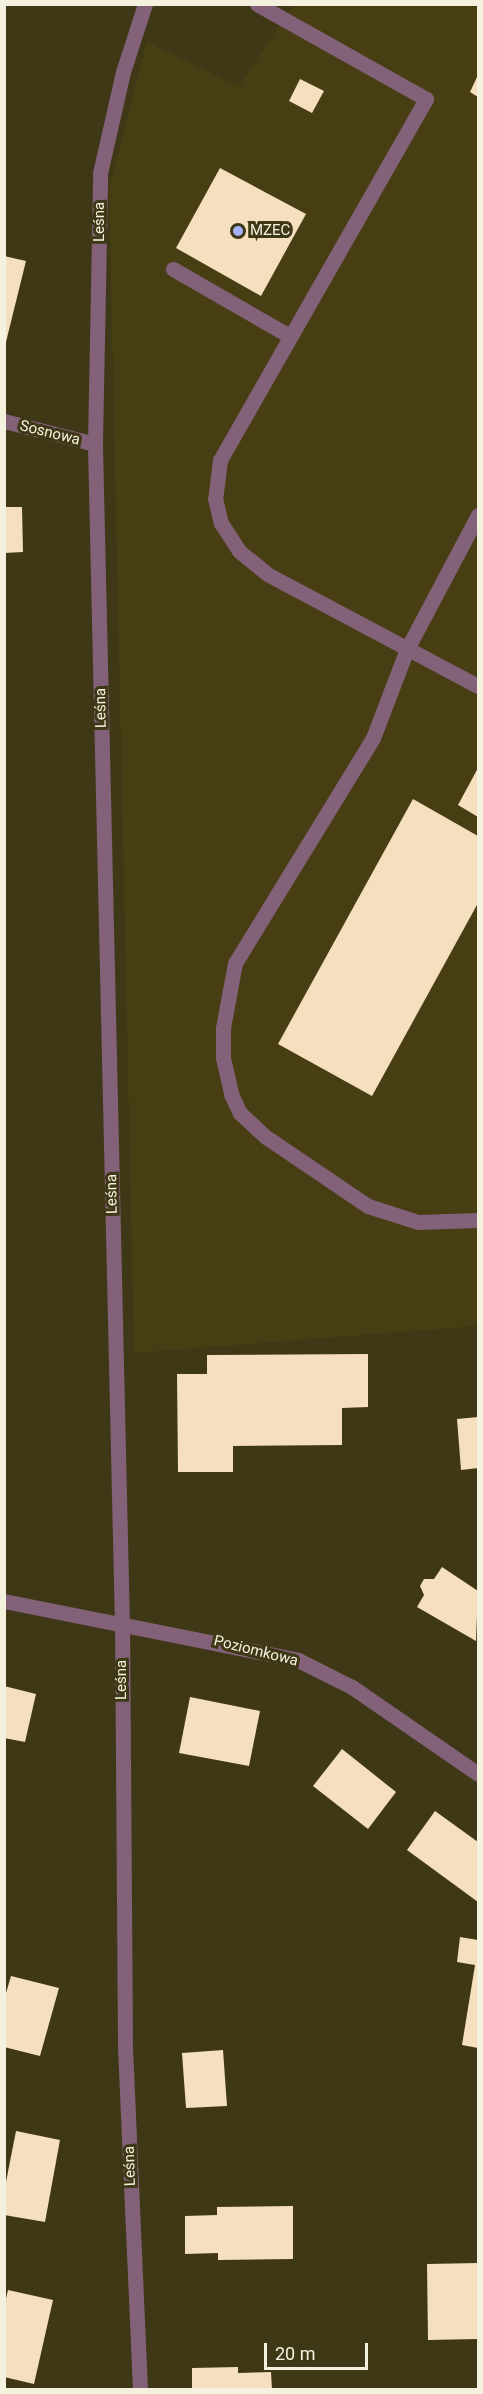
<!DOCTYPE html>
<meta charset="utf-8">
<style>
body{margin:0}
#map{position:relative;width:483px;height:2394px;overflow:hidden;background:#3f3817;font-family:Roboto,sans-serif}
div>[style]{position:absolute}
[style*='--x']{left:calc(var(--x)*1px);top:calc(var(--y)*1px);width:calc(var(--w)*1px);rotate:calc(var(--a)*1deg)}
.built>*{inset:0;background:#473e14}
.building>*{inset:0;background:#f5dfbe}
.service>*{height:15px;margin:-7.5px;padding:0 7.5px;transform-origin:7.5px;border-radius:7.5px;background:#826179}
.minor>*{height:15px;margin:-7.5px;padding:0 7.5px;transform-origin:7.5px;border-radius:7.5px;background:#826179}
.dots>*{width:16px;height:16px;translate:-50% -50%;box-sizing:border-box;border:3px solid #3f3817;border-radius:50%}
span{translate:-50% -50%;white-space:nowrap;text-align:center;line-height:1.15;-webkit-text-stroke:6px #3f3817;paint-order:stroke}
.street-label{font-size:15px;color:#f4f1de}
.poi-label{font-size:15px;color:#f4f1de}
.left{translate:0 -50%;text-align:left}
.frame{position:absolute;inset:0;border:6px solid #f4f1de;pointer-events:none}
.scale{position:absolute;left:264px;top:2343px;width:104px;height:27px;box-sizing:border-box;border:3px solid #f4f1de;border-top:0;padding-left:8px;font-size:18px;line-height:21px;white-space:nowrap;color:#f4f1de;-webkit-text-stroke:4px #3f3817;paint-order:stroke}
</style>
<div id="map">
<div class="built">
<div style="clip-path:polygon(293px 5px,478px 5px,478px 1326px,134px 1353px,109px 189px,147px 42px,239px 86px)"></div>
</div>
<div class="building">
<div style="clip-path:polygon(478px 75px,478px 97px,470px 92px)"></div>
<div style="clip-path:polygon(300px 79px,324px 91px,312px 113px,289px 101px)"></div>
<div style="clip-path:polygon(220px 168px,306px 214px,261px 296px,176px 248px)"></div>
<div style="clip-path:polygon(4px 256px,26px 261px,5px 346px,4px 346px)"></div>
<div style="clip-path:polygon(4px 507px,22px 507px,23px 552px,4px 553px)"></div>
<div style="clip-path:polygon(478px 768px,478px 817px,458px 805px)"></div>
<div style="clip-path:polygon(413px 799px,478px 836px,478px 903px,372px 1096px,278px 1044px)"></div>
<div style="clip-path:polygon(368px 1354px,368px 1407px,342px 1408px,342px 1445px,233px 1446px,233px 1472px,178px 1472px,177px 1374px,207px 1374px,207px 1355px)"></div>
<div style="clip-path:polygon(478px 1417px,478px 1468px,461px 1470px,457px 1419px)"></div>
<div style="clip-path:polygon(442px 1567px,478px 1591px,476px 1641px,417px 1607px,424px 1595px,420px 1586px,424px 1579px,434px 1579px)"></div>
<div style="clip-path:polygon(4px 1686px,36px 1694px,25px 1742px,4px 1738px)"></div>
<div style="clip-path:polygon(190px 1697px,260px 1711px,249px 1766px,179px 1753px)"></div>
<div style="clip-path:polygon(342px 1749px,396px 1792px,368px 1829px,313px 1786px)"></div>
<div style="clip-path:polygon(435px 1811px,478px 1842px,478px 1902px,407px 1850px)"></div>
<div style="clip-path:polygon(460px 1937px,478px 1940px,478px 2048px,462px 2045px,475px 1965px,457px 1962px)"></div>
<div style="clip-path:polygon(11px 1976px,59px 1988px,40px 2056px,4px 2047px,4px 2000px)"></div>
<div style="clip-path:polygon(223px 2050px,227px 2106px,186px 2108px,182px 2053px)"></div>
<div style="clip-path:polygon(16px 2131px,60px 2140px,45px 2222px,4px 2215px,4px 2192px)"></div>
<div style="clip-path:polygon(293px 2206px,293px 2259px,218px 2260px,218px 2253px,185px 2254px,185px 2216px,217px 2215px,217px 2207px)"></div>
<div style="clip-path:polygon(478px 2263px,478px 2339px,428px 2340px,427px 2264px)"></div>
<div style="clip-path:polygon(8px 2290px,53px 2300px,34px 2384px,4px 2377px,4px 2307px)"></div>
<div style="clip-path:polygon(238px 2367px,238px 2373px,271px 2372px,272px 2390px,192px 2390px,192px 2368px)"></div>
</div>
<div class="service">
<div style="--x:257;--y:4;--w:194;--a:29.3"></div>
<div style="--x:426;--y:99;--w:416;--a:119.7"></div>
<div style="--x:220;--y:460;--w:38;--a:97"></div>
<div style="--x:215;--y:498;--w:26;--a:77"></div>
<div style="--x:221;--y:523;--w:33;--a:57"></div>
<div style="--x:239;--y:551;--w:36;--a:39"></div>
<div style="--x:267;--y:574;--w:239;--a:28"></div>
<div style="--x:173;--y:269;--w:133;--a:29.9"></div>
<div style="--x:478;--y:515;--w:152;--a:117.9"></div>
<div style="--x:407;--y:649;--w:95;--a:110.9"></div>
<div style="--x:373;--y:738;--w:264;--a:121.5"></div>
<div style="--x:235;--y:963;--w:66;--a:100.5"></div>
<div style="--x:223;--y:1028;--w:30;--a:90"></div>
<div style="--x:223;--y:1058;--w:37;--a:77"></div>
<div style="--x:231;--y:1094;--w:21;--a:65"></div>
<div style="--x:240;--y:1113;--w:35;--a:43"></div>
<div style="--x:266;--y:1137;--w:123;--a:34.1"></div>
<div style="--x:368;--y:1206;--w:52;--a:17.7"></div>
<div style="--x:418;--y:1222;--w:60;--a:-1.9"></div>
</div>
<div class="minor">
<div style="--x:4;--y:421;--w:94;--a:14.2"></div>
<div style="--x:4;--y:1601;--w:300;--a:11.3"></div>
<div style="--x:298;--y:1660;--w:60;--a:26.6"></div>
<div style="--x:352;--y:1687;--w:153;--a:34.6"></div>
<div style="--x:140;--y:2390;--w:346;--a:-92.5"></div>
<div style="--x:125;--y:2044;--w:418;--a:-90.4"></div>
<div style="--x:122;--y:1626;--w:1182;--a:-91.31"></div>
<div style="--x:95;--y:444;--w:271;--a:-88.9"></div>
<div style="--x:100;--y:173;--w:104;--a:-77.2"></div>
<div style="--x:123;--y:72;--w:71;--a:-72.1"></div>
</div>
<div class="dots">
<div style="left:238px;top:231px;background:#a6b1fc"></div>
</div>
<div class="street-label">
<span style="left:100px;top:222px;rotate:-90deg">Leśna</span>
<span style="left:50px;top:433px;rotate:14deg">Sosnowa</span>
<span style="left:101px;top:708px;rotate:-91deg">Leśna</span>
<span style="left:112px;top:1194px;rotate:-91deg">Leśna</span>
<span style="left:256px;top:1651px;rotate:14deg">Poziomkowa</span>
<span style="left:122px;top:1680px;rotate:-90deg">Leśna</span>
<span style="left:130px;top:2166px;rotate:-92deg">Leśna</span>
</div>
<div class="poi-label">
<span class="left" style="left:250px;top:231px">MZEC</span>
</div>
<div class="frame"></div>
<div class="scale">20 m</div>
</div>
